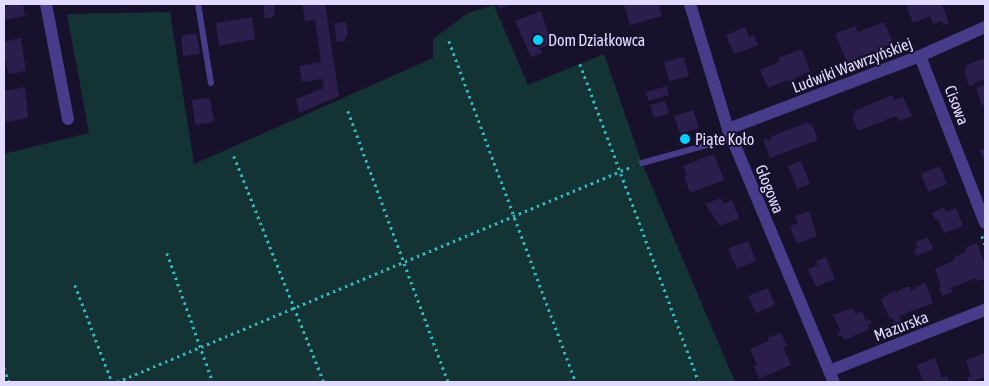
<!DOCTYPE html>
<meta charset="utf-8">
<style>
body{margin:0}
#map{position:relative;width:989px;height:386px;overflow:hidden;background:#18112b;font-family:"Asap Condensed",sans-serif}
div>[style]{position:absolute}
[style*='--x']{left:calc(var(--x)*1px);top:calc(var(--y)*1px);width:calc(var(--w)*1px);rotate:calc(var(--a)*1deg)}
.green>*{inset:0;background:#143335}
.building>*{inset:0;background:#2b1d4c}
.path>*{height:2.5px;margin-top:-1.25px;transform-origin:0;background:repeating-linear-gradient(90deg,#31b8bd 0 2.5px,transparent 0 6.5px)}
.lane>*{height:6px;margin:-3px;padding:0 3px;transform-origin:3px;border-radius:3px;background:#473c89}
.street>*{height:12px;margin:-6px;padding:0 6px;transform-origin:6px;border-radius:6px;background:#473c89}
.dots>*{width:14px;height:14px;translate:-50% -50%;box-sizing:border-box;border:2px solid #18112b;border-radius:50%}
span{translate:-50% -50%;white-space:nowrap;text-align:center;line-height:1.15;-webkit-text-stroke:4px #18112b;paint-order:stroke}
.poi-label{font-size:16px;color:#e2dbff}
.left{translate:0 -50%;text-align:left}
.street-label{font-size:16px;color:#e2dbff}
.frame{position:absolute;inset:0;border:5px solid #e2dbff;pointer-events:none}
</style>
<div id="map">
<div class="green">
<div style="clip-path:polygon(494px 5px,528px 85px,604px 54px,642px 163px,735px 382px,5px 382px,4px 154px,89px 133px,67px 14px,170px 12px,194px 164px,433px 58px,433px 39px,468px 13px)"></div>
</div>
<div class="building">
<div style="clip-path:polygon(8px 4px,23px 4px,25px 16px,4px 20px,4px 7px,8px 7px)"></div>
<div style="clip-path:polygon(263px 4px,275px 4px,274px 17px,265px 19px)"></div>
<div style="clip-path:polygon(302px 4px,325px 4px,339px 96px,299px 113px,296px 99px,324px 88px,322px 79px,302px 82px,299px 66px,321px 62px,315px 20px,305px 21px)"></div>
<div style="clip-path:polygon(497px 4px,512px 4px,499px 9px)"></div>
<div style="clip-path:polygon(624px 4px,664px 4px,659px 6px,662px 16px,630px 25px)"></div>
<div style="clip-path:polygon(906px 4px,942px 4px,949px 23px,943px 25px,942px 21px,933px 24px,930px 16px,913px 23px)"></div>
<div style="clip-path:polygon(541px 11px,551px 44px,540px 48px,542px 53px,531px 57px,515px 21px)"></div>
<div style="clip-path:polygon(252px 17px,255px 39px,219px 46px,216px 23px)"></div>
<div style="clip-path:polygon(346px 22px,348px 35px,345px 36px,346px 41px,337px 42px,334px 23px)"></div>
<div style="clip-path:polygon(884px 22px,893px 43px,883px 47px,884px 50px,875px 54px,874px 51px,858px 57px,859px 60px,848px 64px,835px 34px,855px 26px,858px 32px)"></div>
<div style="clip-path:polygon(745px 27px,749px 37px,754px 35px,758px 45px,734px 54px,726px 35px)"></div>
<div style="clip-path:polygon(196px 33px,200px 54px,183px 56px,181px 36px)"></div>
<div style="clip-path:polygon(21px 38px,26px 71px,9px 74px,4px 56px,4px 42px)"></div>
<div style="clip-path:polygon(802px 49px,810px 71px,788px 82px,787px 80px,768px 88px,760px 70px,780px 62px,778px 58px)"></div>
<div style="clip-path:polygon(684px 57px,689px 76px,669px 81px,664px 62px)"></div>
<div style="clip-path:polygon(985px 58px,985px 79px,974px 83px,975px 85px,969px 86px,964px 70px,967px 69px,966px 65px)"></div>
<div style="clip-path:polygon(984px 85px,985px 104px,982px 105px,976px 88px)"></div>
<div style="clip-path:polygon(666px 86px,669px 95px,648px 101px,646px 92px)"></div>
<div style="clip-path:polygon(25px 87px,28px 118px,6px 122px,4px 91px)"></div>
<div style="clip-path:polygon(892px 95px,894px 100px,903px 97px,912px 116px,899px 121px,896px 116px,858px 131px,852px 116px,855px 115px,854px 111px)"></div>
<div style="clip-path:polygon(210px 98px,214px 122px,195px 125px,192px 100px)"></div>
<div style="clip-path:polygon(665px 101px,669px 114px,654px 118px,650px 105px)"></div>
<div style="clip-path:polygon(693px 110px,699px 128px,680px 134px,674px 116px)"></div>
<div style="clip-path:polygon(808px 122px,809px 125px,812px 124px,818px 140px,770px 158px,763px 139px,767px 138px,768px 141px,772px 140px,770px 137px)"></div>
<div style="clip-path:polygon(690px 133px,693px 140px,679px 145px,677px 138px)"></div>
<div style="clip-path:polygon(985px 148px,985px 163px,980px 150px)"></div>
<div style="clip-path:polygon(714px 154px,724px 180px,690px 193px,684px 177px,687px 175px,683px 166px)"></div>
<div style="clip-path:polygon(801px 161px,810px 184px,797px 189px,788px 166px)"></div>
<div style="clip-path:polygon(940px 166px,947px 184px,928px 192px,921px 174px)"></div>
<div style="clip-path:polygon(721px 198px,723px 204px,732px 200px,739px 218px,720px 226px,705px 204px)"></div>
<div style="clip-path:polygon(944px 207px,946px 212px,956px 208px,963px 226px,944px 233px,937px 218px,935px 219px,932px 213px)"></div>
<div style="clip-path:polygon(809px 211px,817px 236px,797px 244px,790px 226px,798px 223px,795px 216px)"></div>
<div style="clip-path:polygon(928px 237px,933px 249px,916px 256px,914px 250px,918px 248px,915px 242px)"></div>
<div style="clip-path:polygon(748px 241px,756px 261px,737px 269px,728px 249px)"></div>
<div style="clip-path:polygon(977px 243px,985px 265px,985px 279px,978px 281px,976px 278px,951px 288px,953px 292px,942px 296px,939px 287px,941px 286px,935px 269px,955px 260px,954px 257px,966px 252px,965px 248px)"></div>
<div style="clip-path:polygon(826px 257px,835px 279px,816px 287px,808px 269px,818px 265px,816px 261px)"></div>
<div style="clip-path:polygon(925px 282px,933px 303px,899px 316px,901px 322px,895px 324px,893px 318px,890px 319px,881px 299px,895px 290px,896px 294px,897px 291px,909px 286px,911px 291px)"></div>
<div style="clip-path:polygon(768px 288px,775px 305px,756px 313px,748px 296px)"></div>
<div style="clip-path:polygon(853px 308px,856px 314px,862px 311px,866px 321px,870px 320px,872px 323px,868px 325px,870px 329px,844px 340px,842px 335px,839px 337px,837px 333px,841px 332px,833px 315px)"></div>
<div style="clip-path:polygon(781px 333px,787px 346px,783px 347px,791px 365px,759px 379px,754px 366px,757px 365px,750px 349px,769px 341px,767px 338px)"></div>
<div style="clip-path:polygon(985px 353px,985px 377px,969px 382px,967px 377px,971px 376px,966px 360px)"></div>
<div style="clip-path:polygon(935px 358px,942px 378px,947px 376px,949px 382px,923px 382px,917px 365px)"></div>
</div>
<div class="path">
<div style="--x:449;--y:41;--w:364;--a:69.6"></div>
<div style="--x:580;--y:64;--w:340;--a:69.5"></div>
<div style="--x:348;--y:111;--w:289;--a:69.7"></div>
<div style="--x:234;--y:156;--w:243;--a:68.3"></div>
<div style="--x:982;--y:236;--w:9;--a:69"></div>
<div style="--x:167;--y:253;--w:137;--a:70.4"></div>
<div style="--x:75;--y:285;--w:104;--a:69.1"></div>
<div style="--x:4;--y:368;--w:15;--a:70"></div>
<div style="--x:117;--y:382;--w:559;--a:-22.71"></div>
</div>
<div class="lane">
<div style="--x:198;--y:4;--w:80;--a:80.7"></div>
<div style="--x:642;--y:163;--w:93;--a:-15.5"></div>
</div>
<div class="street">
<div style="--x:46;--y:4;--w:117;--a:79.2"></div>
<div style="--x:690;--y:4;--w:131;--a:73.1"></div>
<div style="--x:728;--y:129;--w:274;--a:67.3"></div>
<div style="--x:920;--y:56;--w:179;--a:68.7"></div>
<div style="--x:728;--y:129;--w:205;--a:-20.8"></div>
<div style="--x:920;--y:56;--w:71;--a:-24"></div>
<div style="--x:829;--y:371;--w:168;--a:-21.4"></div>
</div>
<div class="dots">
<div style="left:538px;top:40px;background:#08cefe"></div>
<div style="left:685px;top:139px;background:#08cefe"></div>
</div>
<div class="poi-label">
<span class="left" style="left:548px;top:40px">Dom Działkowca</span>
<span class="left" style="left:695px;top:139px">Piąte Koło</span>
</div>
<div class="street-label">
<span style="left:852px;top:65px;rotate:-21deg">Ludwiki Wawrzyńskiej</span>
<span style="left:957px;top:105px;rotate:69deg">Cisowa</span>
<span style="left:770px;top:189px;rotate:68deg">Głogowa</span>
<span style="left:901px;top:326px;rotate:-21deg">Mazurska</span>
</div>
<div class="frame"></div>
</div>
